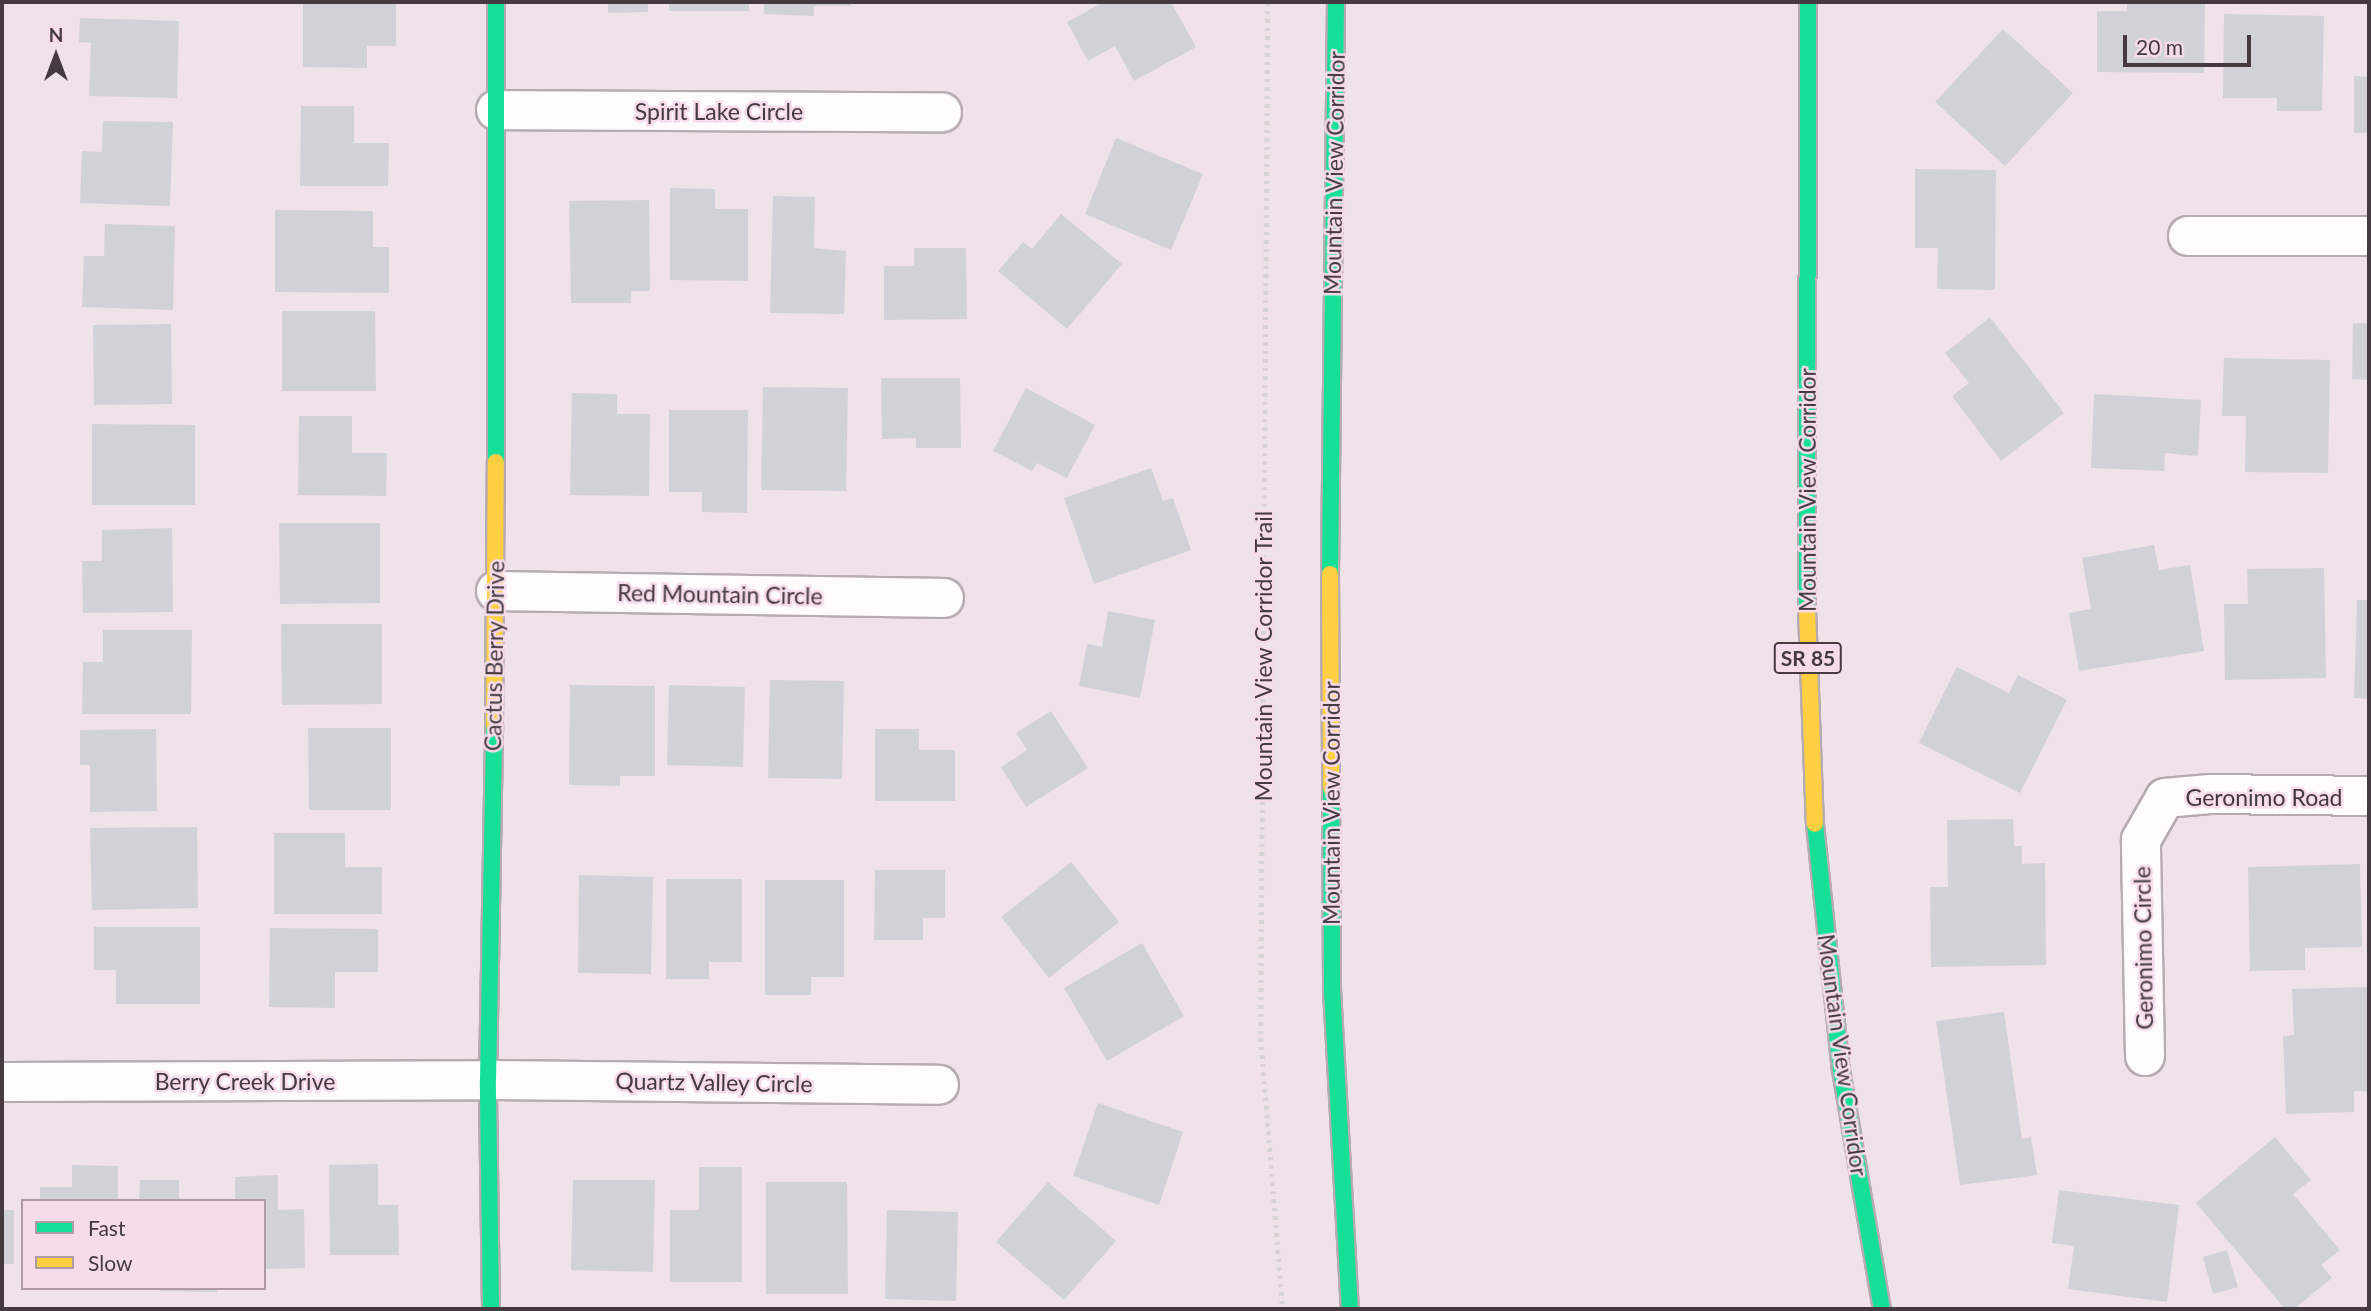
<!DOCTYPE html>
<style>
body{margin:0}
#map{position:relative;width:2371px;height:1311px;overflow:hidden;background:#f0e2e9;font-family:Lato,sans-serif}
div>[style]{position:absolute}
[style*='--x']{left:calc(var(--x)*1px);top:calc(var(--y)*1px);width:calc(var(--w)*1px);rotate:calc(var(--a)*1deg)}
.building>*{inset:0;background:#d1d2d8}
.path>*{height:4.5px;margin-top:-2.25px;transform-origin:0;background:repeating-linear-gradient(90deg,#d8d4d6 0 3.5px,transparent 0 8.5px)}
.roads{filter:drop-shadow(2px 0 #b6abb1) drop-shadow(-2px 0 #b6abb1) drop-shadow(0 2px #b6abb1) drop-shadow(0 -2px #b6abb1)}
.street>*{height:38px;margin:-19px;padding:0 19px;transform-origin:19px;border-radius:19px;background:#fdfbfc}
.fast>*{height:16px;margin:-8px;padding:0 8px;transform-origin:8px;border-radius:8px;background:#16e098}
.slow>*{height:16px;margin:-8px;padding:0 8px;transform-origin:8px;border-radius:8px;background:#ffcf43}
span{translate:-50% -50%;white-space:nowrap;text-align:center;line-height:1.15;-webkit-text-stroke:5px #f6dcea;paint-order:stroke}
.shield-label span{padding:2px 5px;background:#f6dcea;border:2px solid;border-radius:5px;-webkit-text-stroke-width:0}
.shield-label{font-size:21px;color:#443a3f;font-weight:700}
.street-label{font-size:23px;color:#443a3f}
.frame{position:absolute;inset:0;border:4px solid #443a3f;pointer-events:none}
.legend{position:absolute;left:21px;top:1199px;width:245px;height:91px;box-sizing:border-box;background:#f6dcea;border:2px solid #af9ba6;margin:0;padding:9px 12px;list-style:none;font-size:21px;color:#443a3f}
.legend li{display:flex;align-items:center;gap:14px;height:35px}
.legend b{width:35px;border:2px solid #af9ba6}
.north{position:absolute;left:21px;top:21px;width:70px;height:70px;-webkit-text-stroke:5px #f6dcea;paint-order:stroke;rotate:0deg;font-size:19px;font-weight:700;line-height:28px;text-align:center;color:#443a3f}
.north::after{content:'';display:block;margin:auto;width:24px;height:32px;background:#443a3f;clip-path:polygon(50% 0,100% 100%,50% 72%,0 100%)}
.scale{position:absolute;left:2123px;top:35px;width:128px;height:32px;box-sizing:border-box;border:4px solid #443a3f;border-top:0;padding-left:9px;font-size:21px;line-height:24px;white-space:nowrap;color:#443a3f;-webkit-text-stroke:5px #f6dcea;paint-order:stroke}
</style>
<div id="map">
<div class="building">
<div style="clip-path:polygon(303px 2px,396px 2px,396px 46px,367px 46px,367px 68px,303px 67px)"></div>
<div style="clip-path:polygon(608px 2px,648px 2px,648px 12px,608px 13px)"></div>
<div style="clip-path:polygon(669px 2px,749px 2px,749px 11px,669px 11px)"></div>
<div style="clip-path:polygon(764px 2px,851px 2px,851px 6px,814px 6px,814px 16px,764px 14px)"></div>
<div style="clip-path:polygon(1104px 2px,1171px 2px,1196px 47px,1134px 81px,1115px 46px,1088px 61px,1067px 22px)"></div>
<div style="clip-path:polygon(2127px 2px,2205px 2px,2204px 73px,2097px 72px,2097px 11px,2127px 11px)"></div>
<div style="clip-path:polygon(2224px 14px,2324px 16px,2322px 111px,2277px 111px,2277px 98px,2223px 98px)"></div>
<div style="clip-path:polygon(80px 18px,179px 21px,177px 98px,89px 96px,91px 43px,79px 42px)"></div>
<div style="clip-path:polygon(2003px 29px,2073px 93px,2005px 166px,1935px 102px)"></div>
<div style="clip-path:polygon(2354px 76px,2369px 77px,2369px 133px,2354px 133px)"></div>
<div style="clip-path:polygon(301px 106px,354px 106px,354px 143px,389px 143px,388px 186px,300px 186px)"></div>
<div style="clip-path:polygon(103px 121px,173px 122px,170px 206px,80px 203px,82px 151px,102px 152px)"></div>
<div style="clip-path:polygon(1116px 138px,1203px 174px,1171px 250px,1085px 214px)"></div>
<div style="clip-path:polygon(1915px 169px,1996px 170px,1995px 290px,1937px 289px,1938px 248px,1915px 248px)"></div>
<div style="clip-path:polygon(670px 188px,715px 189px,715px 209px,748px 209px,748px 281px,670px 280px)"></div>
<div style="clip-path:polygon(773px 196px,815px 197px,814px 248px,846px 251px,844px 314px,770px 313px)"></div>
<div style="clip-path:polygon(649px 200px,650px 291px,631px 291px,631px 303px,571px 303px,569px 201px)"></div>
<div style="clip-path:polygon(275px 210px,373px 211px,373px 247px,389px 247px,389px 293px,275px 292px)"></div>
<div style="clip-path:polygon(1061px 214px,1122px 264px,1067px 329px,998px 271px,1023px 242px,1032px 249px)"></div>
<div style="clip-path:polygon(105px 224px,175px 226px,173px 310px,82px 307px,84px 256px,104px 256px)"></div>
<div style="clip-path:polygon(914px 248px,966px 248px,967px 319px,884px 320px,884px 266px,914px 266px)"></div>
<div style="clip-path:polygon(282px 311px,375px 311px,376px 391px,282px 391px)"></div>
<div style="clip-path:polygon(1990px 317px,2064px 413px,2001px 461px,1952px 396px,1969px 383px,1945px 353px)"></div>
<div style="clip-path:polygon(2353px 323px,2369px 323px,2369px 380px,2352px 379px)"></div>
<div style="clip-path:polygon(171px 324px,172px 404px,94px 405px,93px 325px)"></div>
<div style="clip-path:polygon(2224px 358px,2330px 360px,2328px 473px,2245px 472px,2246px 416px,2222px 416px)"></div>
<div style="clip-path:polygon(881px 378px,960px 378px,961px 448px,916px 448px,916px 438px,882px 439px)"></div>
<div style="clip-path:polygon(763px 387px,848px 388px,846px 491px,761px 490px)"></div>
<div style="clip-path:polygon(1026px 388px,1095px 425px,1067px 478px,1037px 463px,1032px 471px,993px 451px)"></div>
<div style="clip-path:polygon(572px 393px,617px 394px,617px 414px,650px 414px,649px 496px,570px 495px)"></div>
<div style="clip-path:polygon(2094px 394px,2201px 400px,2198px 456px,2165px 453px,2164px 471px,2091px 468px)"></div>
<div style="clip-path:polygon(669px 410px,748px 410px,747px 513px,702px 512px,702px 492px,669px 492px)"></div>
<div style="clip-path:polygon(299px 416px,352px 416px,352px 453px,387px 453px,386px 496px,298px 495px)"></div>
<div style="clip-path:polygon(92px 424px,195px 425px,195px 505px,92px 505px)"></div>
<div style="clip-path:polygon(1151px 468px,1163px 501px,1173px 498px,1191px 550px,1094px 584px,1064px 498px)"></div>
<div style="clip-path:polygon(279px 523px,380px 523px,380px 603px,280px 604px)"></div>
<div style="clip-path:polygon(172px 528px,173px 612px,83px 613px,82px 561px,102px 561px,102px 530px)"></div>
<div style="clip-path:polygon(2154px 545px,2159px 570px,2190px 565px,2204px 651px,2079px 671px,2069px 613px,2091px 609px,2082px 558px)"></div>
<div style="clip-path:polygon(2324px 568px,2326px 678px,2225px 680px,2224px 604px,2248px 604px,2247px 569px)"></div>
<div style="clip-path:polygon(2357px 600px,2369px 600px,2369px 699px,2354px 698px)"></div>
<div style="clip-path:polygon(1108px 611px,1155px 620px,1140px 698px,1079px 686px,1087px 644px,1102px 647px)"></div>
<div style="clip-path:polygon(281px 624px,382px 624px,382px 704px,282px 705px)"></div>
<div style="clip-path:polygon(103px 630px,192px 630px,191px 714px,82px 714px,83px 662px,103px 662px)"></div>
<div style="clip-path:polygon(1957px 667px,2009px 693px,2018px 675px,2067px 700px,2020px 793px,1919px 743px)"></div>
<div style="clip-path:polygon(770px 680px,844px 681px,842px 779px,768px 778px)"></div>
<div style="clip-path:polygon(570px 685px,655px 686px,655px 776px,620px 776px,620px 786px,569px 785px)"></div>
<div style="clip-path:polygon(669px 685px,745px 687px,743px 767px,667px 765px)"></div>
<div style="clip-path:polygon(1051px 711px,1088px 768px,1026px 807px,1001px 767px,1027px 750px,1016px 733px)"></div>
<div style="clip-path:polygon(308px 728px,391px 728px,391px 810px,309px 810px)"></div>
<div style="clip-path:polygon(156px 729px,157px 811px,90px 812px,90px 765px,80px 765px,80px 730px)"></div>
<div style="clip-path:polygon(875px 729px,919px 729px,919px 750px,955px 750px,955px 801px,875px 801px)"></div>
<div style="clip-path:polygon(2013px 819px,2014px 846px,2022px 846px,2022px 864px,2045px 863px,2046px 965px,1931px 967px,1930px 887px,1948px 887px,1947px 820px)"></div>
<div style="clip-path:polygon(197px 827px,198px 908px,92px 910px,90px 828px)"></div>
<div style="clip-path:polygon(274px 833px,345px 833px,345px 867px,382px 867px,382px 914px,274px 914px)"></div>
<div style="clip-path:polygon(1071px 862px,1119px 922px,1049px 978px,1001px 917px)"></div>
<div style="clip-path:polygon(2360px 864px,2362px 947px,2305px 948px,2305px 970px,2250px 971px,2248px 867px)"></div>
<div style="clip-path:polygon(875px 870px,945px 870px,945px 918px,923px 918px,923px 940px,874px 940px)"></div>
<div style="clip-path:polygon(579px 875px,653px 877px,651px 974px,578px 973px)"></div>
<div style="clip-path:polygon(666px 879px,742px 879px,742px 962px,709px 962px,709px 979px,666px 979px)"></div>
<div style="clip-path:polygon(765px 880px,844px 880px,844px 977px,811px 977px,811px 995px,765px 995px)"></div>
<div style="clip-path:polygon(94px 927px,200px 927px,200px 1004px,116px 1004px,116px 970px,94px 970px)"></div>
<div style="clip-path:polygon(270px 928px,378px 929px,378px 972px,335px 972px,335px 1008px,269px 1007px)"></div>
<div style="clip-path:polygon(1142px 943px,1184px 1016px,1107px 1061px,1064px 988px)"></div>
<div style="clip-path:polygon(2369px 987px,2369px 1091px,2354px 1091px,2354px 1112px,2286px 1114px,2283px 1036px,2294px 1035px,2292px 989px)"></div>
<div style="clip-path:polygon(2004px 1012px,2022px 1139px,2031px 1137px,2037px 1175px,1960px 1185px,1936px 1021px)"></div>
<div style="clip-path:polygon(1098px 1103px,1183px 1132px,1159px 1205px,1073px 1176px)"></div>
<div style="clip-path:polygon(2275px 1137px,2311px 1180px,2293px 1194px,2340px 1250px,2321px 1265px,2332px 1278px,2294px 1309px,2285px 1309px,2196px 1203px)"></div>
<div style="clip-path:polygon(378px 1164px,378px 1205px,398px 1205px,399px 1255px,330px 1255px,329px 1165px)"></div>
<div style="clip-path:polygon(72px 1165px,118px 1166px,118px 1201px,40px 1201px,40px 1187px,72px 1187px)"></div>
<div style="clip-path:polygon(699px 1167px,742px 1167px,742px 1282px,670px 1282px,670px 1210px,699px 1210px)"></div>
<div style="clip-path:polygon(278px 1175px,278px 1210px,304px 1209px,305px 1268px,264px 1269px,264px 1201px,235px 1201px,235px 1177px)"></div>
<div style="clip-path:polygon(140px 1180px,179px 1180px,179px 1198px,196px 1201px,139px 1201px)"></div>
<div style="clip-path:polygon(573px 1180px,655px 1180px,653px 1272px,571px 1270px)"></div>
<div style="clip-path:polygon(766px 1182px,847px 1182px,848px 1294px,766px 1294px)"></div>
<div style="clip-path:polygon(1048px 1182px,1116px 1241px,1064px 1300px,996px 1242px)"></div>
<div style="clip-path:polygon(2059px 1190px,2179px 1205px,2167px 1302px,2068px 1289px,2074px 1246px,2052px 1243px)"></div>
<div style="clip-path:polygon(2px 1210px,14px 1210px,14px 1264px,2px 1264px)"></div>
<div style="clip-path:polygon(887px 1210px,958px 1212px,956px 1301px,885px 1299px)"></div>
<div style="clip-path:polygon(2227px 1250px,2238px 1287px,2213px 1294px,2203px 1257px)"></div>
<div style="clip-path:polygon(159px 1288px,217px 1288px,217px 1292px,159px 1291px)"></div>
</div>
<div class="path">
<div style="--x:1268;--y:2;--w:1036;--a:90.39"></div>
<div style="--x:1261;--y:1038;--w:272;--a:85.4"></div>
</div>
<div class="roads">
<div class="street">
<div style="--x:496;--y:110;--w:446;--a:0.3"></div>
<div style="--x:2188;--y:236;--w:181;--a:0"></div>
<div style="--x:496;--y:591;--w:448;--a:0.9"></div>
<div style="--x:2145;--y:1056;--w:216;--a:-91.1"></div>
<div style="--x:2141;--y:840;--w:48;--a:-60.3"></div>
<div style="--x:2165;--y:798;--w:45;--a:-5.1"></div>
<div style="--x:2210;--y:794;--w:159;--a:0.7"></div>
<div style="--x:2;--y:1082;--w:486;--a:-0.2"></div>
<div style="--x:488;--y:1080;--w:451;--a:0.6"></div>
</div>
<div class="fast">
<div style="--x:496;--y:2;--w:460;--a:90"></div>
<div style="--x:1330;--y:574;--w:572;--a:-89.4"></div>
<div style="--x:1807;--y:609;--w:607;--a:-89.91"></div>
<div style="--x:1331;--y:788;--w:202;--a:89.7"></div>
<div style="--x:1332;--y:990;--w:320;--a:86.8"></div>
<div style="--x:1815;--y:824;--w:247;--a:84"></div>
<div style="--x:1841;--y:1070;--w:242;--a:80.3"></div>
<div style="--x:491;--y:1309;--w:229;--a:-90.8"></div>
<div style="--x:488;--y:1080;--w:355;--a:-89"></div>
</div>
<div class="slow">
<div style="--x:1330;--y:574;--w:214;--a:89.7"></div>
<div style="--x:1807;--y:609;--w:215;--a:87.9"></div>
<div style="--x:494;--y:725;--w:263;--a:-89.6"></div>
</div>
</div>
<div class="shield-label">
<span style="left:1808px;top:658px">SR 85</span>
</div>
<div class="street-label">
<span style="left:719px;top:111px">Spirit Lake Circle</span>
<span style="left:1334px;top:173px;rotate:-89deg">Mountain View Corridor</span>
<span style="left:1807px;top:490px;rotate:-90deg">Mountain View Corridor</span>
<span style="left:720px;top:594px;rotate:1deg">Red Mountain Circle</span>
<span style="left:494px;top:656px;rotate:-89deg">Cactus Berry Drive</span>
<span style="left:1263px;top:656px;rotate:-90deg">Mountain View Corridor Trail</span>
<span style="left:2264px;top:797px">Geronimo Road</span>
<span style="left:1331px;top:803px;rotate:-90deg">Mountain View Corridor</span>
<span style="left:2143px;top:948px;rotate:-91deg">Geronimo Circle</span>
<span style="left:1843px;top:1055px;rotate:82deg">Mountain View Corridor</span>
<span style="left:245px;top:1081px">Berry Creek Drive</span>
<span style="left:714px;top:1082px;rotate:1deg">Quartz Valley Circle</span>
</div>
<div class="frame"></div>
<ul class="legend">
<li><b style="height:9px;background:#16e098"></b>Fast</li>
<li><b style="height:9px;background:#ffcf43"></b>Slow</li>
</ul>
<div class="north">N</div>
<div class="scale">20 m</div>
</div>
